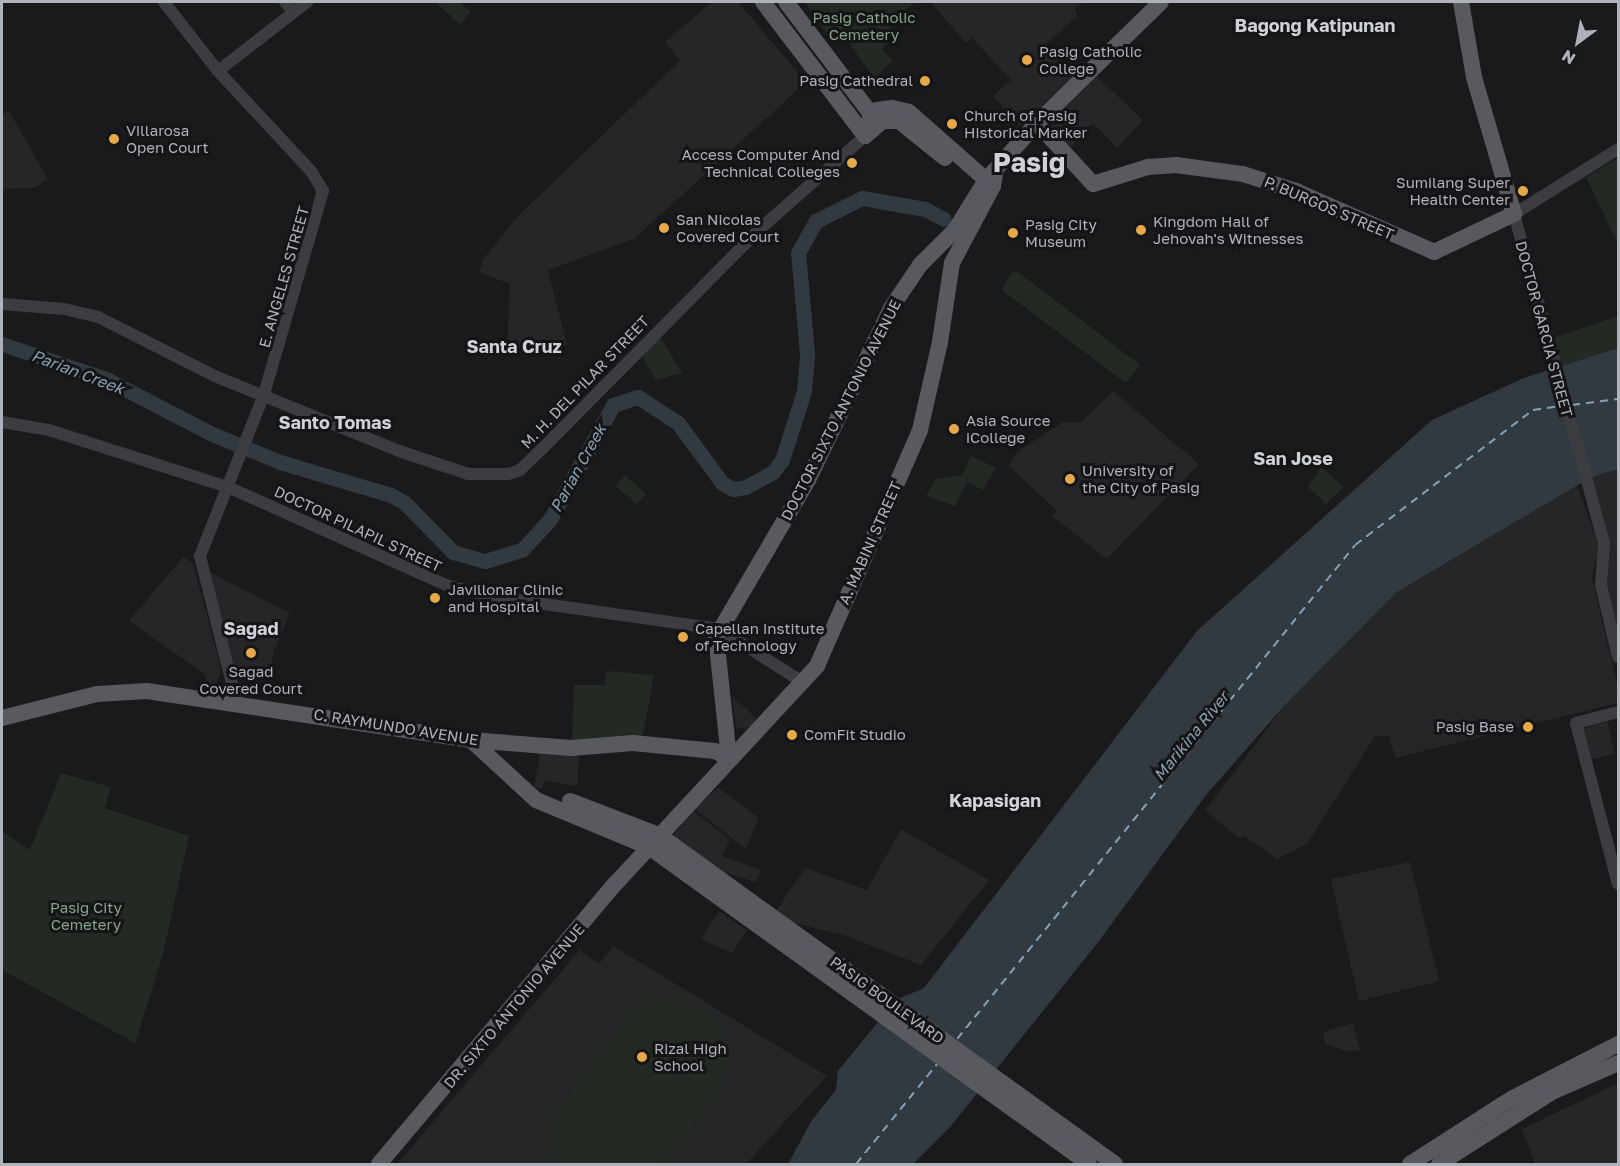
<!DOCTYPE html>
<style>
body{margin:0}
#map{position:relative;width:1620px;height:1166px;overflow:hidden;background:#1a1a1c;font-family:"Golos Text",sans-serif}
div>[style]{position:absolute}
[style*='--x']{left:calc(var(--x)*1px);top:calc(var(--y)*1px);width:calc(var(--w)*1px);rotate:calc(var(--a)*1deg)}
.built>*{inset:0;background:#262629}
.green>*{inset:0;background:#222a23}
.water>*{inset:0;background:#313a40}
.river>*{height:15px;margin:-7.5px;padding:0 7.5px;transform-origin:7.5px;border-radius:7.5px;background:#313a40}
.ferry>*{height:1.5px;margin-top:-0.75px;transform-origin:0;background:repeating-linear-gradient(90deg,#88a1b2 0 8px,transparent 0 14px)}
.minor>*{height:12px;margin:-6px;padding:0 6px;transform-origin:6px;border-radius:6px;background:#3b3d41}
.major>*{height:16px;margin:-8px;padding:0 8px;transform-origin:8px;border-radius:8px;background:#585a60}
.dots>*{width:16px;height:16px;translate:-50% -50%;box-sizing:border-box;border:3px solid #151517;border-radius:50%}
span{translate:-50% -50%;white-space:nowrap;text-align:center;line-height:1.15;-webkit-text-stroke:6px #151517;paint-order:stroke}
.park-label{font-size:15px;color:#86a487}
.poi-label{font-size:15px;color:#aeb2bb}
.left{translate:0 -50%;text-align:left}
.right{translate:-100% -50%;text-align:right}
.street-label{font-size:15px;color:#aeb2bb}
.water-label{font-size:16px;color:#88a1b2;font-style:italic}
.quarter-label{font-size:18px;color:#ced1d7;font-weight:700}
.town-label{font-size:27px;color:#ced1d7;font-weight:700}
.frame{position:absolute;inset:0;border:3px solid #aeb2bb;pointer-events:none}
.north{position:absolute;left:1548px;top:12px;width:60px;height:60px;-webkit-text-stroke:4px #151517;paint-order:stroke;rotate:212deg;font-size:16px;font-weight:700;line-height:24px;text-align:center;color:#aeb2bb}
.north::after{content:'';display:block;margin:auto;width:21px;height:27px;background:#aeb2bb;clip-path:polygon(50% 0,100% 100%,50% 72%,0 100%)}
</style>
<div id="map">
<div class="built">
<div style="clip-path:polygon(712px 2px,738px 2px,806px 82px,634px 239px,548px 270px,567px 345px,507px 348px,510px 284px,479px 272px,484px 258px,518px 216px,680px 61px,665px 42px)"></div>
<div style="clip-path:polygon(930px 2px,1083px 2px,1075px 8px,1077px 16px,1046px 44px,1075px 76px,1020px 126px,993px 96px,1011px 80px,972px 38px,966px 43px)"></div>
<div style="clip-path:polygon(1096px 76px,1143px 120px,1117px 148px,1093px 123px,1071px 147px,1047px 124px)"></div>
<div style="clip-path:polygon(9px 111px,48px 179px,35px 188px,2px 189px,2px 115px)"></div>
<div style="clip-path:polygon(1113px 391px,1199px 464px,1107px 559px,1052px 516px,1057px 511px,1009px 466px,1017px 452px,1063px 422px,1081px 422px)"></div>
<div style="clip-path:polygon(1618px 469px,1618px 642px,1607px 597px,1590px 478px)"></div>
<div style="clip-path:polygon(1577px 486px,1599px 545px,1592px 579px,1618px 687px,1617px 703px,1395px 758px,1389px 736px,1375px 736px,1307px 844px,1277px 859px,1245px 836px,1240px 838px,1230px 831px,1205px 811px,1285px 705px,1397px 592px)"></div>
<div style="clip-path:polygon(183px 557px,193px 563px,221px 670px,215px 688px,205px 687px,206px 675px,129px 621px)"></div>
<div style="clip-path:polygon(205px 570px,289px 613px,277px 647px,274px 647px,270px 678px,232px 679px)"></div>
<div style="clip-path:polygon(732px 696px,757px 719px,748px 729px,736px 727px)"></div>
<div style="clip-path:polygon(1607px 721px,1615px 754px,1589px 760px,1583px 729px)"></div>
<div style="clip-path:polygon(540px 753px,579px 756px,577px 786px,545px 781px,542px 789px,534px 788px)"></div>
<div style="clip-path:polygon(718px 787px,759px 818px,746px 849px,695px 809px)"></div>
<div style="clip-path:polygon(693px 811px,730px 840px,722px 856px,761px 870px,756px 882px,720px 871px,673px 836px)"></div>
<div style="clip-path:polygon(901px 829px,989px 880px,921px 965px,846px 936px,791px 922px,775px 912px,805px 868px,867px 890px)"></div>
<div style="clip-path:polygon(1410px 862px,1439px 981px,1359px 1001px,1331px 879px)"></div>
<div style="clip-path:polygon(719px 911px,747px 930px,732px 953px,701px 939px)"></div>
<div style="clip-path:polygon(613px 946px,827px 1076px,746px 1164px,397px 1164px,580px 950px,599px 964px)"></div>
<div style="clip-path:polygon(1353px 1023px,1360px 1050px,1348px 1052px,1325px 1043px,1323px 1032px)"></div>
<div style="clip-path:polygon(1618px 1083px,1618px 1164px,1535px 1164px,1522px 1129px)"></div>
</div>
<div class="green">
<div style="clip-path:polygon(435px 2px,459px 2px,471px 12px,460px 24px)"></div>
<div style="clip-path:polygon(804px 2px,915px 2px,888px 25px,897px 35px,882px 49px,893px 61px,874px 78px,841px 32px,831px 39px)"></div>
<div style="clip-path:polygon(1618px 158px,1618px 244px,1586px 177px)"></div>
<div style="clip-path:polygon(1018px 272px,1140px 365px,1126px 383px,1002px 290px,1011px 273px)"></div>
<div style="clip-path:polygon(1618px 316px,1618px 348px,1560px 367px,1553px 338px)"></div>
<div style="clip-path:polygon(659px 335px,682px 373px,656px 380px,640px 352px)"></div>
<div style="clip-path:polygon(971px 456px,996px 468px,983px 490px,967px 482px,955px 506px,926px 496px,936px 479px,962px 475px)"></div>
<div style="clip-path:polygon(1321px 467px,1344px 487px,1326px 504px,1308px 487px)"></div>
<div style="clip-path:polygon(625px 475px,646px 494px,637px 504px,615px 486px)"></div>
<div style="clip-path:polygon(606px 671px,654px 675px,643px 735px,572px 742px,574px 685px,605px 685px)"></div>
<div style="clip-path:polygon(61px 773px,111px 787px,105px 808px,189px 836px,163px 954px,135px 1043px,2px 970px,2px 831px,30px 850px)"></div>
<div style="clip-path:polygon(668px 998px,708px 1013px,721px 1026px,730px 1047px,727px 1077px,661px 1164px,559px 1164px,550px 1137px,554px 1117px,634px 1010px,650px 1001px)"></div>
</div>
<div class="water">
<div style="clip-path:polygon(1618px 348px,1618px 469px,1590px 478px,1397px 592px,1285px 705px,1206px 795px,1099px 941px,950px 1127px,913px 1164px,788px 1164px,812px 1120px,836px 1090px,838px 1071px,896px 1000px,924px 988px,1197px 631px,1432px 420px,1524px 378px)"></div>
</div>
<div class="river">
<div style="--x:2;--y:344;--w:110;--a:18.6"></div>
<div style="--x:106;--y:379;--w:117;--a:27.4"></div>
<div style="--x:210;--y:433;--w:76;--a:22.5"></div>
<div style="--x:280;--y:462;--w:116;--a:16.6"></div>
<div style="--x:391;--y:495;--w:16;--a:30"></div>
<div style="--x:405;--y:503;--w:69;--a:45.6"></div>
<div style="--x:453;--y:552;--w:33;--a:16"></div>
<div style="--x:485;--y:561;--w:39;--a:-17"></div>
<div style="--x:522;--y:550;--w:43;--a:-47.8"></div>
<div style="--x:551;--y:518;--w:129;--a:-61.2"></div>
<div style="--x:613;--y:405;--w:26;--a:-18"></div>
<div style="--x:638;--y:397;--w:48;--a:33"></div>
<div style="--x:678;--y:423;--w:74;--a:53.7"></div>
<div style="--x:722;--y:483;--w:13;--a:29"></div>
<div style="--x:733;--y:489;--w:13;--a:-9"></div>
<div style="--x:746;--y:487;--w:31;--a:-29"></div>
<div style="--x:773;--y:472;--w:15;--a:-53"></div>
<div style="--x:782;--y:460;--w:72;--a:-72.3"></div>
<div style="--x:804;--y:391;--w:38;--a:-85"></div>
<div style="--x:807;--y:353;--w:100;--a:-95.1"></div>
<div style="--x:798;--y:253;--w:37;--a:-61"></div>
<div style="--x:816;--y:221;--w:51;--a:-26.6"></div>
<div style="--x:862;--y:198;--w:64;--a:9.9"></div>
<div style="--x:925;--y:209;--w:21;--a:28"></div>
</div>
<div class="ferry">
<div style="--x:1572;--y:405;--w:46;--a:-7.4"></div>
<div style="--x:957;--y:1039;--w:634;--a:-51.14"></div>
<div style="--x:1355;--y:545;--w:223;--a:-37.2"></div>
<div style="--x:1533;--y:410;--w:28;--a:-8"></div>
<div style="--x:856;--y:1164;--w:129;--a:-51"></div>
</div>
<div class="minor">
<div style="--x:164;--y:2;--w:88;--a:52"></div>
<div style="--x:218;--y:71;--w:137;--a:47.1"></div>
<div style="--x:311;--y:171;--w:23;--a:59"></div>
<div style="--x:323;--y:191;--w:215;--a:106.2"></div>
<div style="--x:263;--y:397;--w:171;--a:111.6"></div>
<div style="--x:200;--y:556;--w:152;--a:75.9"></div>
<div style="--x:285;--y:2;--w:13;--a:48"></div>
<div style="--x:218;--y:71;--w:113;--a:-37.8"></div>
<div style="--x:1618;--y:149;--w:123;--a:148"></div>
<div style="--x:1514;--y:214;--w:342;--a:74.7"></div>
<div style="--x:1604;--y:544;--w:41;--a:94.2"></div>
<div style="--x:1601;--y:585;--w:74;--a:76.7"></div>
<div style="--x:2;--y:304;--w:62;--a:4.6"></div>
<div style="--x:64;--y:309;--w:35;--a:13"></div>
<div style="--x:98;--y:317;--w:133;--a:26.8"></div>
<div style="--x:217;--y:377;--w:196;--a:22.1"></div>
<div style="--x:399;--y:451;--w:73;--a:18.4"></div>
<div style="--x:468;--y:474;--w:40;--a:0"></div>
<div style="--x:508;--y:474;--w:13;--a:-18"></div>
<div style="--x:520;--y:470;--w:30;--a:-44"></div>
<div style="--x:542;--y:449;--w:311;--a:-45.3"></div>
<div style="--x:761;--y:228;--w:139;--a:-41.5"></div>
<div style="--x:2;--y:422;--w:48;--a:9.7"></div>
<div style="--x:49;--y:430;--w:188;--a:17.7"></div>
<div style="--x:228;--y:487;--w:241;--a:24.2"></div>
<div style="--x:448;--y:586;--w:48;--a:13.2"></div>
<div style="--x:495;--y:597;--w:226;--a:8.1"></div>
<div style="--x:719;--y:629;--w:101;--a:32.4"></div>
<div style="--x:1618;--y:712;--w:43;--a:165.3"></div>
<div style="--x:1576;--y:723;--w:166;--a:75.4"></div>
</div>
<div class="major">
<div style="--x:763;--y:2;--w:168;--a:52.7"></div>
<div style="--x:786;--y:2;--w:152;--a:52.8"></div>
<div style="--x:1037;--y:123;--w:83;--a:47.4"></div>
<div style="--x:1093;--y:184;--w:58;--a:-17.2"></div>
<div style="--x:1148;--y:167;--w:28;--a:-4"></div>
<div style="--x:1176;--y:165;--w:68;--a:7.7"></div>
<div style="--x:1243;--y:174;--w:56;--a:17.8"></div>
<div style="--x:1296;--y:191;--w:151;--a:23.8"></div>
<div style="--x:1434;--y:252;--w:89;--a:-25.4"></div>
<div style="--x:1514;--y:214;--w:143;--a:-106.3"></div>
<div style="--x:1474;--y:77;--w:76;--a:-99.8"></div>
<div style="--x:865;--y:136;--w:23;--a:-75"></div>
<div style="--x:871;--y:114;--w:7;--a:-34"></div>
<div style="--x:877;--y:110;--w:15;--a:-8"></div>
<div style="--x:892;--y:108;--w:17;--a:13"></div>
<div style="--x:909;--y:112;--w:112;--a:41.4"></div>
<div style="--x:865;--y:136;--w:23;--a:-40"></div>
<div style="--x:883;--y:121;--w:16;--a:0"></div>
<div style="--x:899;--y:121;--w:59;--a:38.8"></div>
<div style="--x:2;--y:718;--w:98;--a:-14.2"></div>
<div style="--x:97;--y:694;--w:50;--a:-3.4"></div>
<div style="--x:147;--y:691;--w:328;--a:8.6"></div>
<div style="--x:471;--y:740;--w:100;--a:4.6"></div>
<div style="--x:571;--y:748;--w:62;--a:-4.6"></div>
<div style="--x:633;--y:743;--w:82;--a:5.6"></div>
<div style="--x:715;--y:751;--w:16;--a:27"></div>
<div style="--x:471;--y:740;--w:88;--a:42.7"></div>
<div style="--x:536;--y:800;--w:122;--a:22.6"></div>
<div style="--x:649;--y:847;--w:542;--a:35.77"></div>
<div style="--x:729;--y:758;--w:122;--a:-96.1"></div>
<div style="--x:716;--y:637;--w:182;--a:-59.6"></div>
<div style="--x:808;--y:480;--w:191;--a:-64.2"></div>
<div style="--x:891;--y:308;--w:52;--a:-56"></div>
<div style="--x:920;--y:265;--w:49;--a:-45"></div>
<div style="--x:955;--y:230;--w:59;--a:-58.2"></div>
<div style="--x:986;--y:180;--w:76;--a:-48.2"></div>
<div style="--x:1037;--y:123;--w:173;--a:-44.3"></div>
<div style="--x:570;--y:801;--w:95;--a:20.9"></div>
<div style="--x:659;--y:835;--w:562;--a:35.81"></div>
<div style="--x:379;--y:1164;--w:368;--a:-49.9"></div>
<div style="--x:616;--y:883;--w:296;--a:-47.2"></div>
<div style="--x:817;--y:666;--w:257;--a:-66.4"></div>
<div style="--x:920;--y:430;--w:90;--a:-77.2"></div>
<div style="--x:940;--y:342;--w:80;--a:-81.4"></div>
<div style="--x:952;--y:263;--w:87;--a:-62"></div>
<div style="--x:993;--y:186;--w:13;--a:-81"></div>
<div style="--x:1410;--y:1164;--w:122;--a:-32.7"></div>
<div style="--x:1513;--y:1098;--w:118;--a:-27.2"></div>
<div style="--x:1439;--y:1164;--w:134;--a:-32.5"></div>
<div style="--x:1552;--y:1092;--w:72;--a:-23.7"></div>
</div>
<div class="dots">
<div style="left:1027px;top:60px;background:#e5a94a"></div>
<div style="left:925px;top:81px;background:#e5a94a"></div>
<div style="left:952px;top:124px;background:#e5a94a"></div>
<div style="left:114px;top:139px;background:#e5a94a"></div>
<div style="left:852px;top:163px;background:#e5a94a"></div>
<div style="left:1523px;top:191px;background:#e5a94a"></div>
<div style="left:664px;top:228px;background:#e5a94a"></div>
<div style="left:1141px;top:230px;background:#e5a94a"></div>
<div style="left:1013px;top:233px;background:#e5a94a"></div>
<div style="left:954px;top:429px;background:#e5a94a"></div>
<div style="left:1070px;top:479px;background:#e5a94a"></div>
<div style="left:435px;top:598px;background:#e5a94a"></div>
<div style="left:683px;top:637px;background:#e5a94a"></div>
<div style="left:251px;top:653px;background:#e5a94a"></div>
<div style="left:1528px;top:727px;background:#e5a94a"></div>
<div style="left:792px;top:735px;background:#e5a94a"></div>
<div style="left:642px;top:1057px;background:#e5a94a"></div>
</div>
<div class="park-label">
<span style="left:864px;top:26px">Pasig Catholic<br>Cemetery</span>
<span style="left:86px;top:916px">Pasig City<br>Cemetery</span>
</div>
<div class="poi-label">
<span class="left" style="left:1039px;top:60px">Pasig Catholic<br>College</span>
<span class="right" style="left:913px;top:81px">Pasig Cathedral</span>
<span class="left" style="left:964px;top:124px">Church of Pasig<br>Historical Marker</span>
<span class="left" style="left:126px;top:139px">Villarosa<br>Open Court</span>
<span class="right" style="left:840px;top:163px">Access Computer And<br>Technical Colleges</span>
<span class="right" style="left:1510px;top:191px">Sumilang Super<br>Health Center</span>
<span class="left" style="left:676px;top:228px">San Nicolas<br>Covered Court</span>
<span class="left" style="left:1153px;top:230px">Kingdom Hall of<br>Jehovah's Witnesses</span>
<span class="left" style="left:1025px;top:233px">Pasig City<br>Museum</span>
<span class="left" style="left:966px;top:429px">Asia Source<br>iCollege</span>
<span class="left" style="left:1082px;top:479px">University of<br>the City of Pasig</span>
<span class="left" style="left:448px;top:598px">Javillonar Clinic<br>and Hospital</span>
<span class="left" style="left:695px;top:637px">Capellan Institute<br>of Technology</span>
<span style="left:251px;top:680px">Sagad<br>Covered Court</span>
<span class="right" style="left:1514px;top:727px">Pasig Base</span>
<span class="left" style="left:804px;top:735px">ComFit Studio</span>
<span class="left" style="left:654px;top:1057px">Rizal High<br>School</span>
</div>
<div class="street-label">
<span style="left:1329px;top:208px;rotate:23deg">P. BURGOS STREET</span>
<span style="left:284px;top:277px;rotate:-74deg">E. ANGELES STREET</span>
<span style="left:1544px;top:329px;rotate:75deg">DOCTOR GARCIA STREET</span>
<span style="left:585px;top:382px;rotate:-46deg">M. H. DEL PILAR STREET</span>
<span style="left:841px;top:410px;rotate:-63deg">DOCTOR SIXTO ANTONIO AVENUE</span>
<span style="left:358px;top:529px;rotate:25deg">DOCTOR PILAPIL STREET</span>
<span style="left:870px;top:543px;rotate:-66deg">A. MABINI STREET</span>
<span style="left:396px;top:727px;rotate:9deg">C. RAYMUNDO AVENUE</span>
<span style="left:887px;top:1000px;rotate:36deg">PASIG BOULEVARD</span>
<span style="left:514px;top:1006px;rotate:-50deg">DR. SIXTO ANTONIO AVENUE</span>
</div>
<div class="water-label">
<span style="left:78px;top:372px;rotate:21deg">Parian Creek</span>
<span style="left:578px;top:468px;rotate:-61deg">Parian Creek</span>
<span style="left:1191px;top:736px;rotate:-51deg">Marikina River</span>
</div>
<div class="quarter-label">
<span style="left:1315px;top:25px">Bagong Katipunan</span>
<span style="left:514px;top:346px">Santa Cruz</span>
<span style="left:335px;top:422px">Santo Tomas</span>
<span style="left:1293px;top:458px">San Jose</span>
<span style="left:251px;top:628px">Sagad</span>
<span style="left:995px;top:800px">Kapasigan</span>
</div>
<div class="town-label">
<span style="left:1029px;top:163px">Pasig</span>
</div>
<div class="frame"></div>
<div class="north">N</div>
</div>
